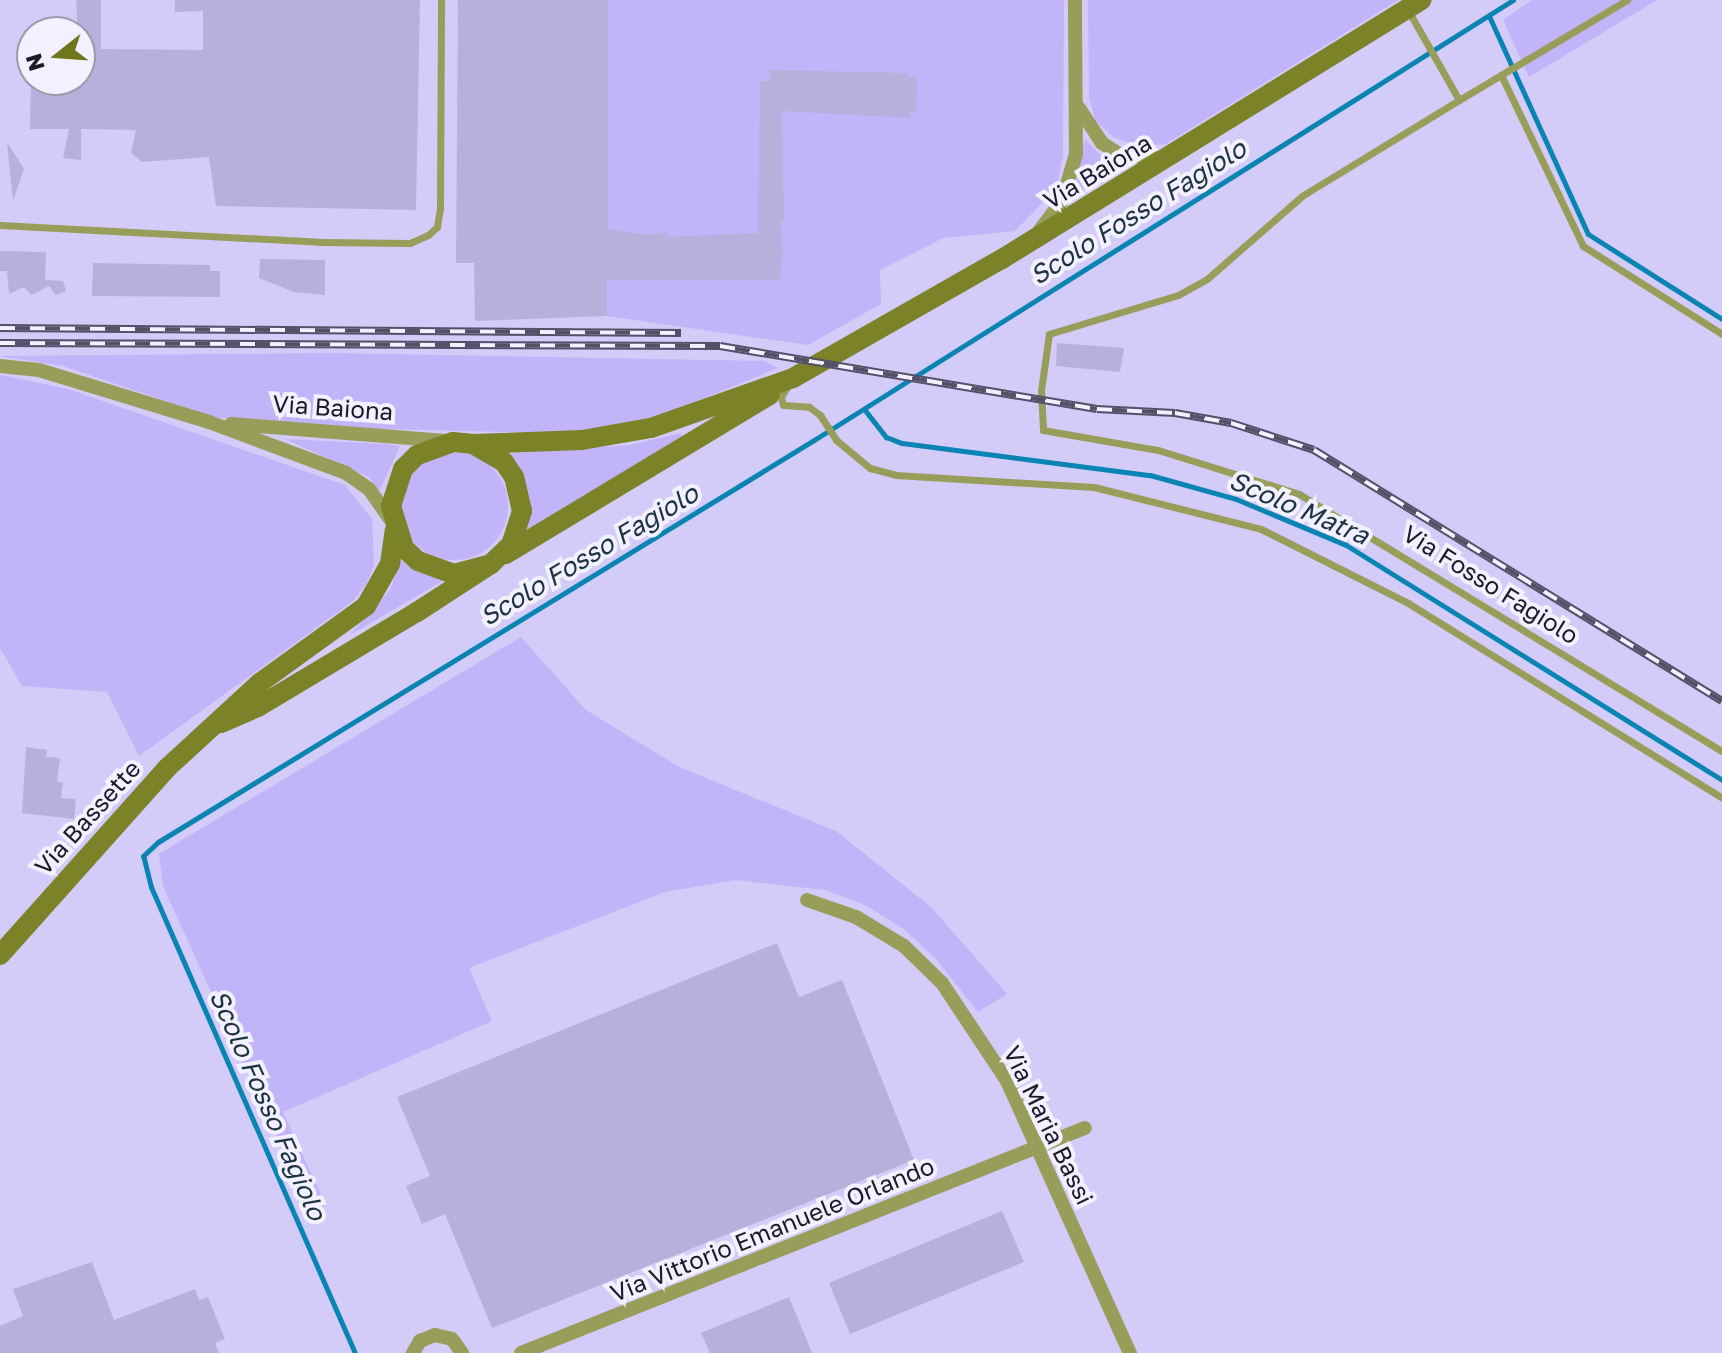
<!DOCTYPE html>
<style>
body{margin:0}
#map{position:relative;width:1722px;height:1353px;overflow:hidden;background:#d3cbf8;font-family:"Golos Text",sans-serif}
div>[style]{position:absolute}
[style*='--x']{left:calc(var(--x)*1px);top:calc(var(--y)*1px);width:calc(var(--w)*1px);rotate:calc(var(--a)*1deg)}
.green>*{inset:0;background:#c1b4f8}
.round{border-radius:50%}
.stream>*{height:5px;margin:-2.5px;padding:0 2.5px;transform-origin:2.5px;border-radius:2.5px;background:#0984b3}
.building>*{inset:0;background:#b8b0dc}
.lane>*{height:7px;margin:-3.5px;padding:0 3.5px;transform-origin:3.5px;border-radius:3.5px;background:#989e59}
.street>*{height:14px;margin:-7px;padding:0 7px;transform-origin:7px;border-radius:7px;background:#989e59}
.secondary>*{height:20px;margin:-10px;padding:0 10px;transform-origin:10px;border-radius:10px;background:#7c8228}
.rail>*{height:8px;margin-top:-4px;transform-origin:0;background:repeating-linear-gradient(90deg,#f3f1ff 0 15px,#545068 0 30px);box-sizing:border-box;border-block:2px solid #545068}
span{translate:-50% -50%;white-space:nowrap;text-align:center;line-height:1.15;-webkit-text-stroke:8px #f3f1ff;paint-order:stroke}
.street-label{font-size:24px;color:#1c1929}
.water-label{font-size:26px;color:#1d333f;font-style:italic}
.north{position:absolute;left:16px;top:16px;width:80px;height:80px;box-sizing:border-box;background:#f3f1ff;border:2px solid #9d9ba9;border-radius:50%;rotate:253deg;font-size:22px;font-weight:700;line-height:32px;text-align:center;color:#1c1929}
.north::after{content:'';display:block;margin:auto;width:28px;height:36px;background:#70761e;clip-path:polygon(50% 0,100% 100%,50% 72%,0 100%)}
</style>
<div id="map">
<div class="green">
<div style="clip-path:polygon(608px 0,1064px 0,1063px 156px,1056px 189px,1015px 231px,943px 238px,880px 270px,881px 304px,808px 345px,607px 316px)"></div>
<div style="clip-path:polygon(1088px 0,1398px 0,1166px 144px,1139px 146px,1113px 137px,1095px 120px,1089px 97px)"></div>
<div style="clip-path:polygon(1532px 0,1657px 0,1529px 77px,1503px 20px)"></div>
<div style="clip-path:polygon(1085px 139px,1099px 154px,1124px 165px,1073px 196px)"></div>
<div style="clip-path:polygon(330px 353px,764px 361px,778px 368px,660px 416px,614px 428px,554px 433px,338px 428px,213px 417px,63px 366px,0 356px)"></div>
<div style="clip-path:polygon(0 375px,68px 389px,345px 485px,372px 519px,374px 564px,367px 583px,353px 601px,139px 756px,107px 692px,22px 686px,0 648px)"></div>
<div style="clip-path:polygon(681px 433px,682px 437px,523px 532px,505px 454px,630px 445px)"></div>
<div style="clip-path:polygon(285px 439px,385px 444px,400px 446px,379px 492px,369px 477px)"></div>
<div class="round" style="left:400px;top:452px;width:108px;height:108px"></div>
<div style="clip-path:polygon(401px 560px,415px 571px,446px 579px,350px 635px,390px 590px)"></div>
<div style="clip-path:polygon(521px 637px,586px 710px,679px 767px,836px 831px,932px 908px,1007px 994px,978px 1012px,936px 959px,904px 929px,865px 905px,825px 890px,736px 880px,665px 892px,469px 968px,492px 1021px,283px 1112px,326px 1206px,311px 1212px,163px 886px,159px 854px)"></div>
</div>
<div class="stream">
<div style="--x:1489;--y:16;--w:239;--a:65.6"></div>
<div style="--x:1588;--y:234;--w:159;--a:32.4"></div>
<div style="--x:864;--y:409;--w:36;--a:52"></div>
<div style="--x:886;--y:437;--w:17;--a:21"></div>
<div style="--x:902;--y:443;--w:250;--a:7.4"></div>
<div style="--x:1150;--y:475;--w:89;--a:15.6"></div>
<div style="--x:1236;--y:499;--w:119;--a:22.7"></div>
<div style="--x:1346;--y:545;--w:443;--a:32"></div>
<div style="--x:355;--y:1353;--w:509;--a:-113.64"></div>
<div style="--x:151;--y:887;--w:32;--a:-104"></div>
<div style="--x:143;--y:856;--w:21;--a:-43"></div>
<div style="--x:158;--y:842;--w:769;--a:-31.5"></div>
<div style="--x:814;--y:440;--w:826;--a:-32.19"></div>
</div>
<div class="building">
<div style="clip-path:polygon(76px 0,101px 0,101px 49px,203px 50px,203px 11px,175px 12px,175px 0,420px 0,416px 210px,216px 206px,209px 157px,142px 162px,131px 153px,136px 130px,81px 129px,81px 160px,63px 158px,69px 129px,30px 129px,31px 80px,80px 80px)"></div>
<div style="clip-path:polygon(458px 0,608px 0,608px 229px,645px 235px,668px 232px,667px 237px,758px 233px,760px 81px,769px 82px,770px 70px,908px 73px,908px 77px,917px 77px,916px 111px,910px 111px,910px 118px,782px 111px,784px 222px,780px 222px,783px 254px,779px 280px,607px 280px,607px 316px,475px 321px,474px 263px,456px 263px)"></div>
<div style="clip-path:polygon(7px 142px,24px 169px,13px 201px)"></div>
<div style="clip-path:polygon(0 251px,46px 252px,45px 280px,63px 281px,66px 291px,56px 295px,49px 286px,31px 295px,24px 287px,9px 294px,7px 271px,0 271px)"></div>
<div style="clip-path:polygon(260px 259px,325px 260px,325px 295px,294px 292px,259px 278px)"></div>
<div style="clip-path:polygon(93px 263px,210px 265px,210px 271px,220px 271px,220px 297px,92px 296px)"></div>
<div style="clip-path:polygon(1057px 343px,1124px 348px,1120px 372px,1056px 366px)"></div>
<div style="clip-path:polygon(26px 747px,47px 750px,46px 757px,60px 758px,57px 781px,63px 783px,61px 798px,76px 799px,74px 819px,22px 813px)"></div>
<div style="clip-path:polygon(777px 943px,799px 997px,842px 980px,914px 1160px,492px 1328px,445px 1214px,422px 1224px,406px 1186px,430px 1176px,397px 1097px)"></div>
<div style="clip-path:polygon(1002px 1211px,1024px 1262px,850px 1334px,829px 1283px)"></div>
<div style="clip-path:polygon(92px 1262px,114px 1320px,195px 1289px,199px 1300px,208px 1297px,225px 1339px,215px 1343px,219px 1353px,0 1353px,0 1326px,23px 1316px,13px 1289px)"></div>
<div style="clip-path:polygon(789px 1297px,812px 1353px,710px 1353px,701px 1333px)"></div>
</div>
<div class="lane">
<div style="--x:1409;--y:12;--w:101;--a:60.4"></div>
<div style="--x:1459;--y:100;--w:184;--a:148.6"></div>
<div style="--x:1302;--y:196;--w:126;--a:138.9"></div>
<div style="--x:1207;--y:279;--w:33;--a:151"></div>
<div style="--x:1178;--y:295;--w:135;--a:163.2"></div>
<div style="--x:1049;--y:334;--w:57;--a:98.1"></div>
<div style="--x:1041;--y:390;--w:40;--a:87.1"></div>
<div style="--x:1043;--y:430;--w:117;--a:9.9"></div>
<div style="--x:1158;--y:450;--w:148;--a:17.3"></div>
<div style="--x:1299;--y:494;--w:495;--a:31.3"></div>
<div style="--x:1501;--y:75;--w:190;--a:64.4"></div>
<div style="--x:1583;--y:246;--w:165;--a:32.3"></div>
<div style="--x:1459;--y:100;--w:196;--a:-30.8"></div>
<div style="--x:0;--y:225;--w:320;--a:3"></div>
<div style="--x:320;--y:242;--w:90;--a:0.6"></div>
<div style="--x:410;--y:243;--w:20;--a:-24"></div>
<div style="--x:428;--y:235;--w:12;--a:-42"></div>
<div style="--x:437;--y:227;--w:20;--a:-81"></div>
<div style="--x:440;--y:207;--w:207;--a:-89.7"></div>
<div style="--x:789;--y:384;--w:15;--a:122"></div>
<div style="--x:781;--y:397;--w:8;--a:76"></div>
<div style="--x:783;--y:405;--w:26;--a:4"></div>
<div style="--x:809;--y:407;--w:14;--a:36"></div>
<div style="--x:820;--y:415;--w:30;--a:57"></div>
<div style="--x:836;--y:440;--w:44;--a:39.5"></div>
<div style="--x:870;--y:468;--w:27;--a:15"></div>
<div style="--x:896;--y:475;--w:198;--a:3.5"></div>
<div style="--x:1094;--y:487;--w:172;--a:14.1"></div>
<div style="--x:1261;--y:529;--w:165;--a:26.7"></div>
<div style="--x:1408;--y:603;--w:370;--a:31.8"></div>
</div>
<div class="street">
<div style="--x:1079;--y:108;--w:42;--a:56.7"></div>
<div style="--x:1102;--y:143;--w:20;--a:33"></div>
<div style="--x:1119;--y:154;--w:44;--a:6.5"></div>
<div style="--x:1040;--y:230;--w:36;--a:-53"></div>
<div style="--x:1062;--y:201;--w:49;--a:-73.4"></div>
<div style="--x:1076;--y:154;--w:154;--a:-90.4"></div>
<div style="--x:0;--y:366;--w:39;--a:6"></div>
<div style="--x:39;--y:370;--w:178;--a:17"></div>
<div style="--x:209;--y:422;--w:146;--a:20.4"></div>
<div style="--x:346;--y:473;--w:28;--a:35"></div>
<div style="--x:369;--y:489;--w:39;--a:55"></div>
<div style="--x:231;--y:424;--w:215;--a:4.5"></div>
<div style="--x:807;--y:900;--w:52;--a:19.1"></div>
<div style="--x:856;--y:917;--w:56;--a:31.1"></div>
<div style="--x:904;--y:946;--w:53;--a:44.2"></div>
<div style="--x:942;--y:983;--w:118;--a:56.4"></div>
<div style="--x:1007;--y:1081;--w:299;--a:65.7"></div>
<div style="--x:413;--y:1353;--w:14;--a:-60"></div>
<div style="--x:420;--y:1341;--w:16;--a:-22"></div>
<div style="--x:435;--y:1335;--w:17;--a:13"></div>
<div style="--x:452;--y:1339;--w:17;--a:54"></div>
<div style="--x:521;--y:1353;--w:607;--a:-21.75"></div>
</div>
<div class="secondary">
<div style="--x:473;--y:444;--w:109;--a:-2.1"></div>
<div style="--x:582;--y:440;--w:70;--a:-9.9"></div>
<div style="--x:651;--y:428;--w:151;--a:-19.4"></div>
<div style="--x:793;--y:378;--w:241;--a:-29.7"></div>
<div style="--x:1002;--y:259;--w:493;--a:-31.7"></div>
<div style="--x:506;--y:554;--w:308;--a:-31.1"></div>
<div style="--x:221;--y:723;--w:40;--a:-23.4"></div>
<div style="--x:258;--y:707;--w:185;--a:-30.9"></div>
<div style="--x:417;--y:612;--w:88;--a:-33"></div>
<div style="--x:491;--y:564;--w:28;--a:-44"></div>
<div style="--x:511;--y:545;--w:36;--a:-72"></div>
<div style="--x:522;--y:511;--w:35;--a:-103"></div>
<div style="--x:514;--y:477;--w:18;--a:-124"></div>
<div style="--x:504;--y:462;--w:36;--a:-150"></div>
<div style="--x:473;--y:444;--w:20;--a:-174"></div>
<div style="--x:453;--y:442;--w:38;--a:160"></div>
<div style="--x:417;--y:455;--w:20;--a:135"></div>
<div style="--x:403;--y:469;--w:39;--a:108"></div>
<div style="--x:391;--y:506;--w:44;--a:72.8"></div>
<div style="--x:404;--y:548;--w:19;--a:43"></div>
<div style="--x:418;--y:561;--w:38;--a:20"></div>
<div style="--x:454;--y:574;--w:38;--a:-15"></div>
<div style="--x:0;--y:955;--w:251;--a:-48.2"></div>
<div style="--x:167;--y:768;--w:127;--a:-42.5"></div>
<div style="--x:261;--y:682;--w:130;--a:-35.9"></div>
<div style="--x:366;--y:606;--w:48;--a:-60.3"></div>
<div style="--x:390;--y:564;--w:34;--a:-82"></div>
</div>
<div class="rail">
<div style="--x:0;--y:328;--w:681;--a:0.42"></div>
<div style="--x:0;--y:343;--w:720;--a:0.24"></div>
<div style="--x:720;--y:346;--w:382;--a:9.5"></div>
<div style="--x:1097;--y:409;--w:78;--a:2.9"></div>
<div style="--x:1175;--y:413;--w:57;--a:10.1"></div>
<div style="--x:1231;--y:423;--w:87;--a:18"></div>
<div style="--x:1314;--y:450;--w:479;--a:31.6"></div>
</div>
<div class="street-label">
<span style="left:1097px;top:171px;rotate:-31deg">Via Baiona</span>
<span style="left:333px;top:407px;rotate:4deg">Via Baiona</span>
<span style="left:1491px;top:584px;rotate:32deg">Via Fosso Fagiolo</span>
<span style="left:87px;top:817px;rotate:-48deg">Via Bassette</span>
<span style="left:1049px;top:1125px;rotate:64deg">Via Maria Bassi</span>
<span style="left:772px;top:1229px;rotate:-22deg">Via Vittorio Emanuele Orlando</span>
</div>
<div class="water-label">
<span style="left:1138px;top:212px;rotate:-32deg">Scolo Fosso Fagiolo</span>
<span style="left:1299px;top:508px;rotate:23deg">Scolo Matra</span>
<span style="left:589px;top:555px;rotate:-31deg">Scolo Fosso Fagiolo</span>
<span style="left:268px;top:1105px;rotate:66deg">Scolo Fosso Fagiolo</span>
</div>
<div class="north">N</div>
</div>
